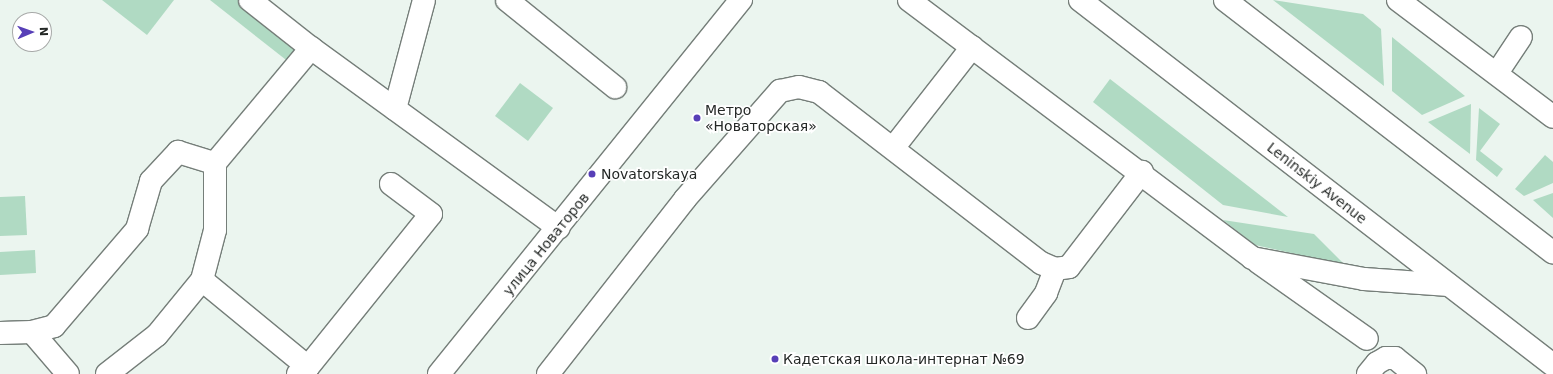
<!DOCTYPE html>
<meta charset="utf-8">
<style>
body{margin:0}
#map{position:relative;width:1553px;height:374px;overflow:hidden;background:#ebf5ef;font-family:"DejaVu Sans",sans-serif}
div>[style]{position:absolute}
[style*='--x']{left:calc(var(--x)*1px);top:calc(var(--y)*1px);width:calc(var(--w)*1px);rotate:calc(var(--a)*1deg)}
.green>*{inset:0;background:#b0dac3}
.roads{filter:drop-shadow(1px 0 #757e79) drop-shadow(-1px 0 #757e79) drop-shadow(0 1px #757e79) drop-shadow(0 -1px #757e79)}
.minor>*{height:22px;margin:-11px;padding:0 11px;transform-origin:11px;border-radius:11px;background:#fff}
.major>*{height:22px;margin:-11px;padding:0 11px;transform-origin:11px;border-radius:11px;background:#fff}
.dots>*{width:11px;height:11px;translate:-50% -50%;box-sizing:border-box;border:2px solid #fff;border-radius:50%}
span{translate:-50% -50%;white-space:nowrap;text-align:center;line-height:1.15;-webkit-text-stroke:3.5px #fff;paint-order:stroke}
.poi-label{font-size:14px;color:#242826}
.left{translate:0 -50%;text-align:left}
.street-label{font-size:14px;color:#242826}
.north{position:absolute;left:12px;top:12px;width:40px;height:40px;box-sizing:border-box;background:#fff;border:1px solid #a7a9a8;border-radius:50%;rotate:88deg;font-size:11px;font-weight:700;line-height:16px;text-align:center;color:#242826}
.north::after{content:'';display:block;margin:auto;width:14px;height:18px;background:#573fb7;clip-path:polygon(50% 0,100% 100%,50% 72%,0 100%)}
</style>
<div id="map">
<div class="green">
<div style="clip-path:polygon(102px 0,174px 0,147px 35px)"></div>
<div style="clip-path:polygon(210px 0,242px 0,303px 47px,290px 63px)"></div>
<div style="clip-path:polygon(1273px 0,1363px 14px,1381px 29px,1384px 86px)"></div>
<div style="clip-path:polygon(1392px 37px,1465px 96px,1422px 115px,1392px 91px)"></div>
<div style="clip-path:polygon(1110px 79px,1288px 217px,1223px 205px,1093px 102px)"></div>
<div style="clip-path:polygon(520px 83px,553px 108px,528px 141px,495px 116px)"></div>
<div style="clip-path:polygon(1471px 104px,1470px 154px,1428px 122px)"></div>
<div style="clip-path:polygon(1479px 108px,1500px 124px,1480px 151px,1503px 169px,1497px 177px,1476px 160px)"></div>
<div style="clip-path:polygon(1545px 155px,1553px 162px,1553px 183px,1524px 196px,1515px 189px)"></div>
<div style="clip-path:polygon(1553px 193px,1553px 218px,1533px 200px)"></div>
<div style="clip-path:polygon(25px 196px,27px 235px,0 236px,0 197px)"></div>
<div style="clip-path:polygon(1223px 220px,1314px 234px,1345px 265px,1255px 245px)"></div>
<div style="clip-path:polygon(35px 250px,36px 273px,0 275px,0 252px)"></div>
</div>
<div class="roads">
<div class="minor">
<div style="--x:250;--y:0;--w:78;--a:38.2"></div>
<div style="--x:311;--y:48;--w:306;--a:36"></div>
<div style="--x:507;--y:0;--w:139;--a:38.9"></div>
<div style="--x:909;--y:0;--w:429;--a:36.9"></div>
<div style="--x:1252;--y:258;--w:114;--a:10.6"></div>
<div style="--x:1364;--y:279;--w:85;--a:4"></div>
<div style="--x:1398;--y:0;--w:194;--a:37"></div>
<div style="--x:1497;--y:73;--w:43;--a:-56.3"></div>
<div style="--x:395;--y:109;--w:113;--a:-75.1"></div>
<div style="--x:894;--y:147;--w:127;--a:-52"></div>
<div style="--x:1258;--y:262;--w:133;--a:35.2"></div>
<div style="--x:202;--y:280;--w:52;--a:-75.4"></div>
<div style="--x:215;--y:230;--w:67;--a:-90"></div>
<div style="--x:1028;--y:318;--w:31;--a:-54"></div>
<div style="--x:1046;--y:293;--w:26;--a:-69"></div>
<div style="--x:32;--y:332;--w:23;--a:-15"></div>
<div style="--x:54;--y:326;--w:128;--a:-49.4"></div>
<div style="--x:137;--y:229;--w:50;--a:-73.7"></div>
<div style="--x:151;--y:181;--w:40;--a:-47"></div>
<div style="--x:178;--y:152;--w:39;--a:17"></div>
<div style="--x:215;--y:163;--w:150;--a:-50.1"></div>
<div style="--x:0;--y:333;--w:32;--a:-2"></div>
<div style="--x:32;--y:332;--w:55;--a:49.4"></div>
<div style="--x:107;--y:374;--w:63;--a:-38"></div>
<div style="--x:157;--y:335;--w:71;--a:-50.7"></div>
<div style="--x:202;--y:280;--w:137;--a:39.4"></div>
<div style="--x:298;--y:374;--w:12;--a:-35"></div>
<div style="--x:308;--y:367;--w:196;--a:-51.2"></div>
<div style="--x:431;--y:214;--w:50;--a:-143.1"></div>
<div style="--x:439;--y:374;--w:481;--a:-51.1"></div>
<div style="--x:548;--y:374;--w:222;--a:-51.9"></div>
<div style="--x:685;--y:199;--w:144;--a:-48.7"></div>
<div style="--x:780;--y:91;--w:19;--a:-12"></div>
<div style="--x:799;--y:87;--w:21;--a:14"></div>
<div style="--x:819;--y:92;--w:280;--a:37.6"></div>
<div style="--x:1041;--y:263;--w:15;--a:23"></div>
<div style="--x:1055;--y:269;--w:14;--a:-8"></div>
<div style="--x:1069;--y:267;--w:120;--a:-52.5"></div>
<div style="--x:1368;--y:374;--w:14;--a:-51"></div>
<div style="--x:1377;--y:363;--w:10;--a:-29"></div>
<div style="--x:1386;--y:358;--w:9;--a:0"></div>
<div style="--x:1395;--y:358;--w:26;--a:39"></div>
</div>
<div class="major">
<div style="--x:1080;--y:0;--w:597;--a:37.66"></div>
<div style="--x:1225;--y:0;--w:414;--a:37.6"></div>
</div>
</div>
<div class="dots">
<div style="left:697px;top:118px;background:#573fb7"></div>
<div style="left:592px;top:174px;background:#573fb7"></div>
<div style="left:775px;top:359px;background:#573fb7"></div>
</div>
<div class="poi-label">
<span class="left" style="left:705px;top:118px">Метро<br>«Новаторская»</span>
<span class="left" style="left:601px;top:174px">Novatorskaya</span>
<span class="left" style="left:783px;top:359px">Кадетская школа-интернат №69</span>
</div>
<div class="street-label">
<span style="left:1317px;top:183px;rotate:38deg">Leninskiy Avenue</span>
<span style="left:546px;top:244px;rotate:-51deg">улица Новаторов</span>
</div>
<div class="north">N</div>
</div>
